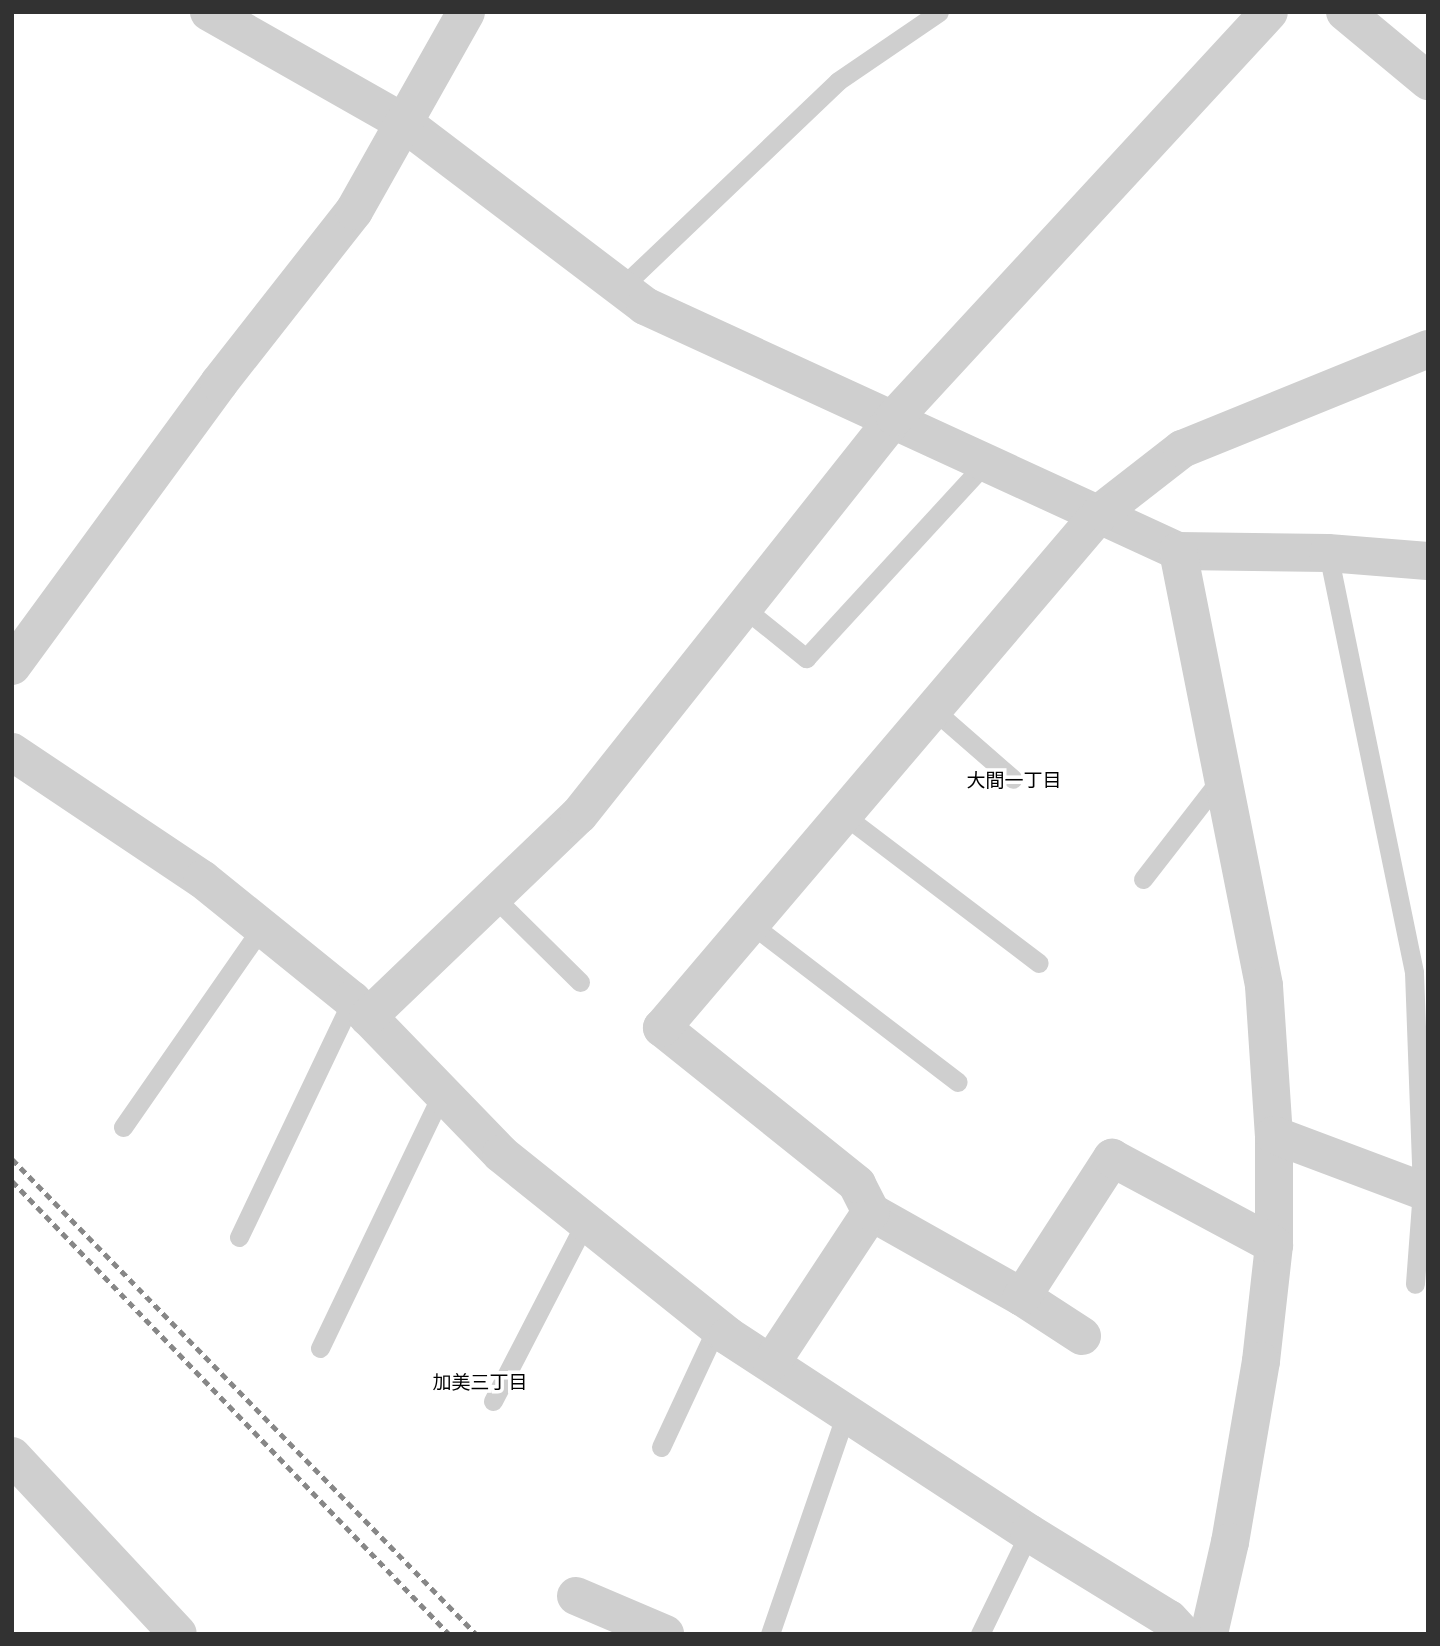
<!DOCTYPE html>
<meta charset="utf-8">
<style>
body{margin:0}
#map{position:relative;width:1440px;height:1646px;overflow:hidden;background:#fff;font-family:"Archivo Narrow","Noto Sans JP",sans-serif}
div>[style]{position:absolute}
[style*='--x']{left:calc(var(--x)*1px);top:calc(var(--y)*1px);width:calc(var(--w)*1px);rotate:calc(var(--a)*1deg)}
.lane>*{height:19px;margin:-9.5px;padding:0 9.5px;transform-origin:9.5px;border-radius:9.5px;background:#cfcfcf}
.street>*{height:38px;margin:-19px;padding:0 19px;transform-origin:19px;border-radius:19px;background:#cfcfcf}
.rail>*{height:5px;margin-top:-2.5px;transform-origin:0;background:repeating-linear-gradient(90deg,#878787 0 7px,transparent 0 12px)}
span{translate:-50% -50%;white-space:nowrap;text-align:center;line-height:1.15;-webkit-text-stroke:7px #fff;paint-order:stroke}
.neighbourhood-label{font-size:19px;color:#000}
.frame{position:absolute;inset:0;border:14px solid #323232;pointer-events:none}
</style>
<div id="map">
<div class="lane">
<div style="--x:622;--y:287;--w:298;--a:-43.6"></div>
<div style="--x:838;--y:81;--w:122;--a:-34.3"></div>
<div style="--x:1328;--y:553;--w:428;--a:78.4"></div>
<div style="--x:1414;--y:972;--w:218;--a:87.9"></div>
<div style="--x:1422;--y:1190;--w:94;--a:94.3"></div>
<div style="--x:744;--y:608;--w:80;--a:38.9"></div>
<div style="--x:806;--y:658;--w:266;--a:-47.4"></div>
<div style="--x:935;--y:711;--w:103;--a:41.1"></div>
<div style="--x:845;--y:816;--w:243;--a:37.2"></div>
<div style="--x:1143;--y:879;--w:129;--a:-52.2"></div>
<div style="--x:494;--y:897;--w:121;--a:44.7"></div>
<div style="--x:751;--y:924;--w:260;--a:37.4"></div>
<div style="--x:123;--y:1127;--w:244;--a:-55.2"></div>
<div style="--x:239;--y:1237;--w:263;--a:-64.5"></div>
<div style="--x:320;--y:1348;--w:283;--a:-64.4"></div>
<div style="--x:493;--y:1401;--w:198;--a:-62.7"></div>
<div style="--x:661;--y:1447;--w:132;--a:-65"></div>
<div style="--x:770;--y:1634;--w:234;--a:-71"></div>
<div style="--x:980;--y:1634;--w:112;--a:-64.1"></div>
</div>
<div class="street">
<div style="--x:209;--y:12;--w:224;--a:29.6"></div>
<div style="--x:404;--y:123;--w:303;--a:37.2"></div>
<div style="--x:645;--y:306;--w:587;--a:24.69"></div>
<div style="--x:1178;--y:551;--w:150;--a:0.8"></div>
<div style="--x:1328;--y:553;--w:100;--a:4.6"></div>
<div style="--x:1345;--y:12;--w:108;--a:39.7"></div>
<div style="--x:1178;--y:551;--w:443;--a:78.8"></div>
<div style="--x:1264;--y:986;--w:149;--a:86.2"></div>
<div style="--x:1274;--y:1135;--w:110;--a:90"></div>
<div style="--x:1274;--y:1245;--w:117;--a:96.4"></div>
<div style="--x:1261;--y:1361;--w:184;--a:99.7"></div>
<div style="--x:1230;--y:1542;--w:94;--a:102.9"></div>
<div style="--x:12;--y:666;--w:351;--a:-53.8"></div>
<div style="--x:219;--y:383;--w:219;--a:-51.9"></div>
<div style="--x:354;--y:211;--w:228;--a:-60.6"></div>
<div style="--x:12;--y:752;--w:229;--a:33.8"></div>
<div style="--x:202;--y:879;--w:193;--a:38.9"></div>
<div style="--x:352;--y:1000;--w:214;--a:45.9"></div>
<div style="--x:501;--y:1154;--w:291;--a:38.7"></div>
<div style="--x:728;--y:1336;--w:360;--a:33.2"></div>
<div style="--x:1029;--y:1533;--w:164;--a:31.6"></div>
<div style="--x:1169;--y:1619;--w:21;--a:47"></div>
<div style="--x:368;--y:1017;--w:292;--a:-43.8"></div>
<div style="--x:579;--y:815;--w:508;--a:-51.55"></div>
<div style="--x:895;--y:417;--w:551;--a:-47.28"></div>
<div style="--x:1274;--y:1135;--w:165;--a:20.6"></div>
<div style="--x:871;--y:1212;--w:173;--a:29.4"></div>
<div style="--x:1082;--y:1336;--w:72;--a:-147"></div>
<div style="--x:1022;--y:1297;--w:166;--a:-57.1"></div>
<div style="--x:1112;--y:1158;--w:184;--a:28.2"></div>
<div style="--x:772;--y:1362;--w:180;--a:-56.6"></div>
<div style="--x:871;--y:1212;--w:31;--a:-117"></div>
<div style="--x:857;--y:1184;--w:250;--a:-141.3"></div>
<div style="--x:662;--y:1028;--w:677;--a:-49.61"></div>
<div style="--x:1101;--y:512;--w:103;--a:-37.9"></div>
<div style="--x:1182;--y:449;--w:266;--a:-22.1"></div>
<div style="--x:12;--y:1456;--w:243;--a:47"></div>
<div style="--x:576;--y:1596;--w:97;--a:23.1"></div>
</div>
<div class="rail">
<div style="--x:12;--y:1159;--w:664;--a:45.67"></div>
<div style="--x:12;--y:1181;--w:629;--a:46.03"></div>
</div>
<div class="neighbourhood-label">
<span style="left:1014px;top:781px">大間一丁目</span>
<span style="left:480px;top:1383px">加美三丁目</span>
</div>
<div class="frame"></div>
</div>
